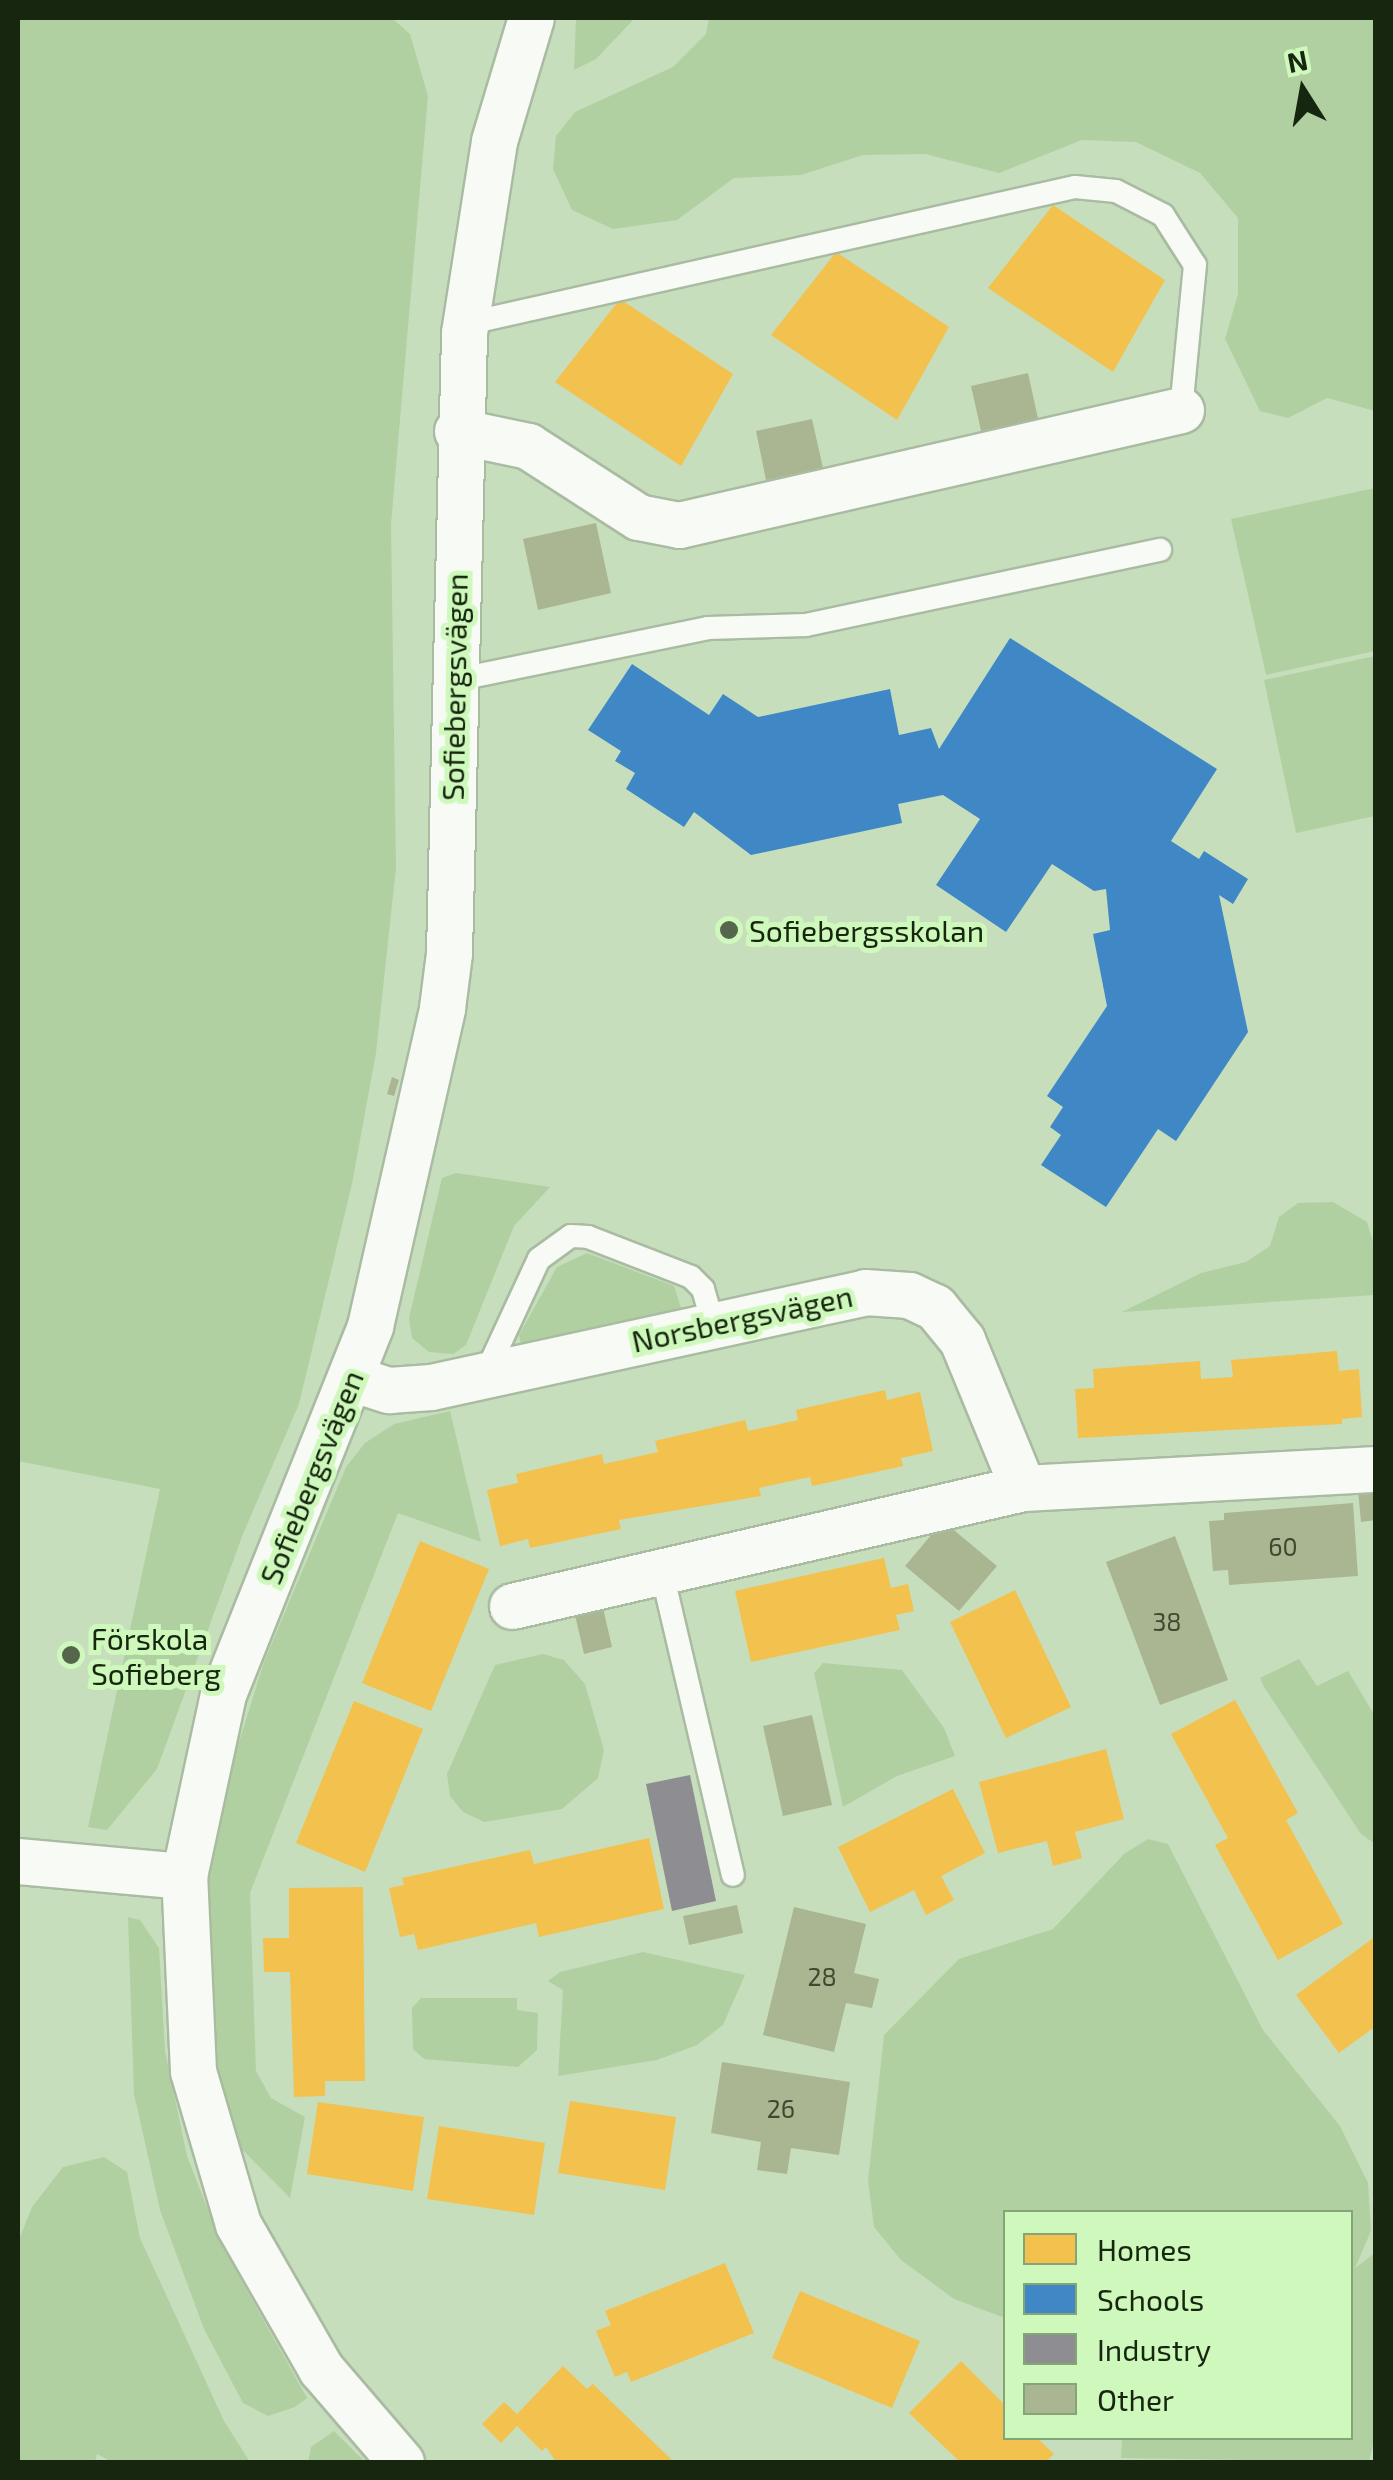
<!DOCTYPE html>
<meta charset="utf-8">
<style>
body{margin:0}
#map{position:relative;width:1393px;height:2480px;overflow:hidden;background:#c7debd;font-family:"Exo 2",sans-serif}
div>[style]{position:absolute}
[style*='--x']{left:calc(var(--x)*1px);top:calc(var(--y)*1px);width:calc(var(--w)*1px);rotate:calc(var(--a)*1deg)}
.green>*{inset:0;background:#b0d0a2}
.homes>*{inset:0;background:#f2c14e}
.schools>*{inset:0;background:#3f88c5}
.industry>*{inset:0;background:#8d8d92}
.building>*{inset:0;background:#a9b691}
.roads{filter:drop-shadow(2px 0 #a9bba1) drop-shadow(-2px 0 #a9bba1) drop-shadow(0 2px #a9bba1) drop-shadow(0 -2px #a9bba1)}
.lane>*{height:22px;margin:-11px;padding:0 11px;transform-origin:11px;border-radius:11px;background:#f7faf5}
.street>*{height:45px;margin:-22.5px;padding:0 22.5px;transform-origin:22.5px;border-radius:22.5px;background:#f7faf5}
.dots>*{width:28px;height:28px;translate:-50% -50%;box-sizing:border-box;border:5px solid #cff9bc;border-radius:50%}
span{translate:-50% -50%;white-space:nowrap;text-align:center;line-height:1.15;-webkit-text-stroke:10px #cff9bc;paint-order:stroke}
.number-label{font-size:25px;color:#3c4a30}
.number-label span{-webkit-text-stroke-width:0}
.street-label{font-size:30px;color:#17260f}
.poi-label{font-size:30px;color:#17260f}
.left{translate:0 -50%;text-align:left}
.frame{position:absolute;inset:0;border:20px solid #17260f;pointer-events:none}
.legend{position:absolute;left:1003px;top:2210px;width:350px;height:230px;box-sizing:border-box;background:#cff9bc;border:2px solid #85a577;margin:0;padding:12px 18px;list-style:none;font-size:30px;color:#17260f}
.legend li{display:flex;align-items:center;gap:20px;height:50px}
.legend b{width:50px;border:2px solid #85a577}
.north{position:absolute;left:1253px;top:40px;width:100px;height:100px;-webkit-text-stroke:8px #cff9bc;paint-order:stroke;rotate:349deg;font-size:28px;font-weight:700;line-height:40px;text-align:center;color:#17260f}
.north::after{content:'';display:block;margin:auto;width:35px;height:45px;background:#17260f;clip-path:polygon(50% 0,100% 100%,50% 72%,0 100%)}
</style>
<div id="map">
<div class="green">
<div style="clip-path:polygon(18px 18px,392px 18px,410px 34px,428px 96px,391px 524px,396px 868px,376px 1053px,352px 1184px,299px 1404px,243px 1534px,157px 1769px,107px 1830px,88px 1827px,160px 1489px,18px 1461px)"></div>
<div style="clip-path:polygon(576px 18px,635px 18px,596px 59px,574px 70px)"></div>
<div style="clip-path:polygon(709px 18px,1375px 18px,1375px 411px,1327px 398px,1288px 418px,1260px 411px,1225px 339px,1238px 294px,1238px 218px,1200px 173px,1136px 142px,1082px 140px,999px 173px,925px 154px,863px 155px,801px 175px,734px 178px,677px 220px,613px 229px,572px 210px,553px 169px,556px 136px,575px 112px,673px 67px,706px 34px)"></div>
<div style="clip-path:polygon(1375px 488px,1375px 651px,1266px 675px,1231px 519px)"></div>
<div style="clip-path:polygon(1375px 656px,1375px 816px,1296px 833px,1264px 680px)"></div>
<div style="clip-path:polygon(456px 1173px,550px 1187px,514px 1226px,466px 1345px,453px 1354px,429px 1352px,412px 1338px,409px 1318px,442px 1178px)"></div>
<div style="clip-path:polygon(1333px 1202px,1367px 1222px,1375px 1249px,1375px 1295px,1122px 1312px,1201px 1273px,1246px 1262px,1270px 1246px,1279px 1217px,1298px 1203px)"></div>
<div style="clip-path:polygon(587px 1253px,674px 1286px,682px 1311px,522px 1348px,519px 1335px,557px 1267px)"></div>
<div style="clip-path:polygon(450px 1411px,481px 1542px,398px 1513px,250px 1893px,256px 2071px,271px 2098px,305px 2117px,290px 2198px,229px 2136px,209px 2025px,205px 1900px,225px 1787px,264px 1662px,346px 1467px,365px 1443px,394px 1424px)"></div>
<div style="clip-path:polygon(543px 1654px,564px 1660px,585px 1684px,604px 1750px,598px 1778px,562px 1809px,484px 1822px,463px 1812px,450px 1796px,447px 1774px,495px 1665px)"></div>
<div style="clip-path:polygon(1299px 1659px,1317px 1686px,1348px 1671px,1375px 1716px,1375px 1844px,1361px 1834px,1264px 1687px,1260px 1678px)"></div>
<div style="clip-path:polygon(823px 1663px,902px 1670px,944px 1728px,955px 1756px,897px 1776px,843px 1807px,814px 1673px)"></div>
<div style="clip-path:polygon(1148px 1839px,1168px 1844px,1263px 2030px,1340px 2126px,1368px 2183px,1371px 2231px,1355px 2268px,1375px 2253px,1376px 2432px,1369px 2462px,1121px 2458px,1122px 2438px,1350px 2438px,1350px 2212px,1006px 2212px,1005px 2318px,954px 2299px,901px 2260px,874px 2227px,868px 2181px,884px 2035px,959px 1959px,1053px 1929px,1124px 1854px)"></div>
<div style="clip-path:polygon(128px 1917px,140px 1920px,159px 1948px,165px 2051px,187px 2156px,222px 2246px,307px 2398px,295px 2407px,268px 2416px,243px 2403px,204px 2329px,160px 2210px,134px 2094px)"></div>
<div style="clip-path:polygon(643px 1952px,745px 1975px,723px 2025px,697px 2045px,657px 2060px,558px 2076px,563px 1990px,548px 1981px,560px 1972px)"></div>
<div style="clip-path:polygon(421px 1998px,517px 1998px,517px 2010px,538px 2013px,537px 2050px,518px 2067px,424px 2059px,413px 2049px,412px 2008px)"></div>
<div style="clip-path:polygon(104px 2157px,127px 2172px,140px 2238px,224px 2421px,250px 2462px,112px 2462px,97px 2454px,95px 2462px,18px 2462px,18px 2242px,32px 2207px,63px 2167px)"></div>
<div style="clip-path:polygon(334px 2431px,365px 2462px,308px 2462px,311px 2447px)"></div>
</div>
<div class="homes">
<div style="clip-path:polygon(1053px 205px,1165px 280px,1113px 372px,988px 288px)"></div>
<div style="clip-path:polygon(836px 252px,949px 327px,897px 420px,771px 335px)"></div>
<div style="clip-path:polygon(620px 299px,733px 374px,681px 466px,555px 382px)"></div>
<div style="clip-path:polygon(1337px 1351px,1339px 1371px,1359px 1369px,1362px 1417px,1342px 1419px,1342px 1424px,1078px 1438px,1075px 1389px,1094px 1388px,1093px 1369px,1200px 1361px,1201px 1379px,1233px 1377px,1231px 1360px)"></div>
<div style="clip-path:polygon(885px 1390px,887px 1400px,920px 1392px,933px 1451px,901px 1458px,903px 1466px,812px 1486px,810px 1477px,759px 1488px,761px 1496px,619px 1520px,621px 1529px,530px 1548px,528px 1539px,500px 1546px,487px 1490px,518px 1483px,516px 1474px,602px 1454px,604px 1464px,658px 1452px,655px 1441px,745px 1420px,748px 1431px,798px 1420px,796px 1410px)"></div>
<div style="clip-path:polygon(420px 1541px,489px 1569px,431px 1711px,362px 1683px)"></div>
<div style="clip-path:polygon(884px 1558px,891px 1588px,908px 1584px,914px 1611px,896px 1615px,900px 1630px,751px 1662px,735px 1591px)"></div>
<div style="clip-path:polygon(1015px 1590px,1071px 1707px,1006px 1738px,950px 1622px)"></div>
<div style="clip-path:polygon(1235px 1700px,1298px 1813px,1286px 1820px,1343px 1924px,1278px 1960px,1215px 1845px,1228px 1838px,1171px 1734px)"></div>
<div style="clip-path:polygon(354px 1701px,423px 1729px,365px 1872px,296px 1843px)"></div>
<div style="clip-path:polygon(1106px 1749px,1124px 1819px,1075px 1832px,1082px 1858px,1053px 1866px,1047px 1841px,998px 1853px,979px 1782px)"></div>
<div style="clip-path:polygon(953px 1789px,985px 1853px,941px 1876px,954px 1900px,926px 1915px,914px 1890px,870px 1912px,838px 1847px)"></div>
<div style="clip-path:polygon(649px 1838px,664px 1909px,539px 1937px,536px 1923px,418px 1950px,414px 1934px,400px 1937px,389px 1888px,404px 1885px,402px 1878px,530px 1850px,534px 1864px)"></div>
<div style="clip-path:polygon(363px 1887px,365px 2081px,325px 2081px,325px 2096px,294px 2097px,290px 1972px,264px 1972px,263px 1938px,289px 1938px,289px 1888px)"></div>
<div style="clip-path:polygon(1376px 1936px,1376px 2026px,1339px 2053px,1296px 1995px)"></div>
<div style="clip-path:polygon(570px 2101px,676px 2117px,665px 2190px,558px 2173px)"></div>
<div style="clip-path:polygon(318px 2102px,424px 2117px,413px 2191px,307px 2174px)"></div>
<div style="clip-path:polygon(439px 2126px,545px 2143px,534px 2215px,427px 2199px)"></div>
<div style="clip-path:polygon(725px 2263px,754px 2333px,631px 2382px,627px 2372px,615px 2377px,596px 2331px,611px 2325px,605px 2311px)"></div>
<div style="clip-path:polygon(800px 2291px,920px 2341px,892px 2408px,772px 2358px)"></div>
<div style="clip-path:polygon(961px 2361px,1006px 2406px,1006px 2438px,1037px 2438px,1054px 2454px,1046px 2462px,960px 2462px,909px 2413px)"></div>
<div style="clip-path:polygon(563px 2366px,587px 2389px,593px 2384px,674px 2462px,556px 2462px,546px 2447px,542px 2451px,517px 2426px,501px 2443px,482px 2424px,504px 2402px,517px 2414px)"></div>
</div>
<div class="schools">
<div style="clip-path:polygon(1010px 638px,1217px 769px,1171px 841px,1199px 859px,1204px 851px,1248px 879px,1233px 904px,1219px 895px,1248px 1032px,1176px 1141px,1158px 1129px,1106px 1207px,1041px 1165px,1061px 1135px,1050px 1127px,1063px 1107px,1047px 1096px,1107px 1006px,1093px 934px,1110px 930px,1106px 889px,1094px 891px,1052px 864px,1006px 932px,936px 885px,980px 819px,943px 795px,898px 804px,902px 823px,751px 855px,694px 812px,684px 827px,626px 789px,635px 773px,615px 761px,621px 751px,588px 730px,632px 664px,709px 715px,723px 694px,758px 717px,890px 689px,899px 735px,931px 728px,939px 749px)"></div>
</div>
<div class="industry">
<div style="clip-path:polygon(690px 1775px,716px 1901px,672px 1911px,646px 1784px)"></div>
</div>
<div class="building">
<div style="clip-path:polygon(1028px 373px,1039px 423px,982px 435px,971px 386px)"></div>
<div style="clip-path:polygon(812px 419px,823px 468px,766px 480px,756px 431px)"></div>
<div style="clip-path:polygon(596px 523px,611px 593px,538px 610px,523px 539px)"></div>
<div style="clip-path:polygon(392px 1077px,399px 1080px,394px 1096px,387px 1094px)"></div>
<div style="clip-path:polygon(1376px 1490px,1376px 1520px,1361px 1522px,1358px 1491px)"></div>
<div style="clip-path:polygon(1353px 1503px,1358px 1576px,1229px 1585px,1228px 1570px,1213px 1571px,1209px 1521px,1224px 1520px,1224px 1513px)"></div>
<div style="clip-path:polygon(943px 1521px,997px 1566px,959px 1611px,905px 1566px)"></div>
<div style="clip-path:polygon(1175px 1536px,1228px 1680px,1160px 1705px,1106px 1562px)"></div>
<div style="clip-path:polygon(603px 1608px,612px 1647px,584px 1654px,575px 1615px)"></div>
<div style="clip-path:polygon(812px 1715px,832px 1805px,783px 1816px,763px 1726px)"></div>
<div style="clip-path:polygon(737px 1905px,743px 1933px,689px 1945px,683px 1916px)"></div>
<div style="clip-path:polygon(794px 1907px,866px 1924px,854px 1973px,879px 1979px,872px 2008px,846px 2003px,834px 2052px,763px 2035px)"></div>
<div style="clip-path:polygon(722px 2062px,850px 2082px,839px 2155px,791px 2148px,787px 2174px,757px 2170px,761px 2142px,711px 2133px)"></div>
</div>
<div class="roads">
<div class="lane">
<div style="--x:465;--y:324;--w:625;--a:-12.66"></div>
<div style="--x:1075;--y:187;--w:41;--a:5.6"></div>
<div style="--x:1116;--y:191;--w:53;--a:27.1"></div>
<div style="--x:1163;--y:215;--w:59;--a:57.4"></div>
<div style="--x:1195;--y:265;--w:146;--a:95.5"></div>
<div style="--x:455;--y:680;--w:258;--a:-11.6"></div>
<div style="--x:708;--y:628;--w:98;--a:-1.8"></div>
<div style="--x:806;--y:625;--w:362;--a:-12"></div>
<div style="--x:486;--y:1373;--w:126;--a:-65.1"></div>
<div style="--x:539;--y:1259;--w:39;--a:-36"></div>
<div style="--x:571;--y:1236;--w:17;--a:3"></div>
<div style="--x:588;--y:1237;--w:110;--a:21.2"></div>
<div style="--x:691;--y:1277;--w:17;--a:45"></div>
<div style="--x:703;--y:1289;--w:36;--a:74"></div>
<div style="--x:662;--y:1573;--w:310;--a:76.8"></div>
</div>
<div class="street">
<div style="--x:457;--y:431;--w:73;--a:11.9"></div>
<div style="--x:528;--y:446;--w:131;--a:32.8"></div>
<div style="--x:638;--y:517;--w:42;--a:11"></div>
<div style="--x:679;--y:525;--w:515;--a:-12.9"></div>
<div style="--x:351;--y:1378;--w:40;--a:18"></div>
<div style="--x:389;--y:1390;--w:42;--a:-4.1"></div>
<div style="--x:431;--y:1387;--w:444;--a:-12.3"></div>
<div style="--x:865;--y:1292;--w:44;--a:3.9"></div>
<div style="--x:909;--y:1295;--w:29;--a:25"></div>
<div style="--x:935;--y:1307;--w:43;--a:50.7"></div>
<div style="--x:962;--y:1340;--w:160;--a:67.6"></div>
<div style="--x:512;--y:1606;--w:524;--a:-13"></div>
<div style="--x:1023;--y:1488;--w:354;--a:-3.1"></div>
<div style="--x:18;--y:1861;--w:167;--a:5.2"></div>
<div style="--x:401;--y:2462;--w:123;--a:-130.7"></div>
<div style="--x:321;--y:2369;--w:167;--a:-119.8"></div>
<div style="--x:238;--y:2224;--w:159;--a:-106.4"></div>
<div style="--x:193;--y:2071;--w:195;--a:-92.6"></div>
<div style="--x:184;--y:1876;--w:186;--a:-77.9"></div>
<div style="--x:223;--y:1694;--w:396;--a:-68.2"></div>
<div style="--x:370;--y:1326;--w:326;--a:-77.2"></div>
<div style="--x:442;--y:1008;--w:55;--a:-82.7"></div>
<div style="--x:449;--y:953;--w:620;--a:-88.61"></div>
<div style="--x:464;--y:333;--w:194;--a:-81.1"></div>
<div style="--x:494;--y:141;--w:128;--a:-73.3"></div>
</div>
</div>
<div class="dots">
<div style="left:729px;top:930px;background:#55664c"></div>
<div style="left:71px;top:1655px;background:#55664c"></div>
</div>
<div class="number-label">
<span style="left:1283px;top:1546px">60</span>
<span style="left:1167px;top:1621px">38</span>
<span style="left:822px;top:1976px">28</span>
<span style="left:781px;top:2108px">26</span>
</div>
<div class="street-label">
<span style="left:454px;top:687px;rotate:-89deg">Sofiebergsvägen</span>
<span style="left:742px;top:1318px;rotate:-12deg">Norsbergsvägen</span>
<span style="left:311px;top:1477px;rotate:-68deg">Sofiebergsvägen</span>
</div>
<div class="poi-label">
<span class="left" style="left:749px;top:930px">Sofiebergsskolan</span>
<span class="left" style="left:91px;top:1655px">Förskola<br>Sofieberg</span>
</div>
<div class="frame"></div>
<ul class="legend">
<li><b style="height:28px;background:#f2c14e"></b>Homes</li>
<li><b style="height:28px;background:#3f88c5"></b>Schools</li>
<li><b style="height:28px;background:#8d8d92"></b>Industry</li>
<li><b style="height:28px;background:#a9b691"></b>Other</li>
</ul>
<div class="north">N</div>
</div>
